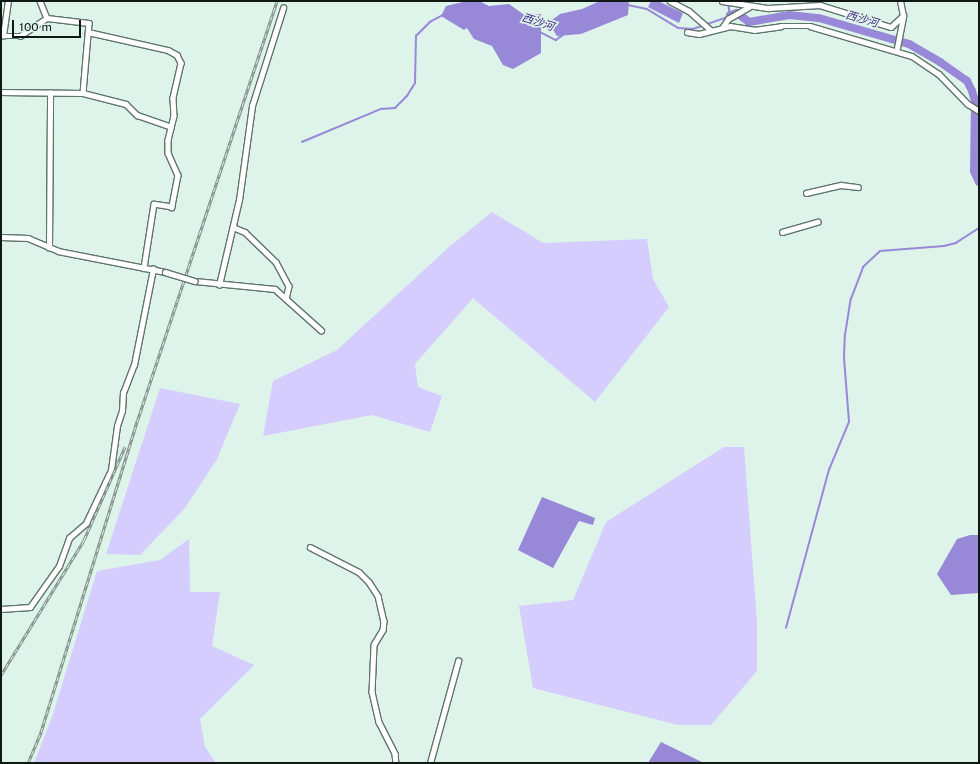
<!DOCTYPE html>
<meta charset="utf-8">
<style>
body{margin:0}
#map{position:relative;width:980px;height:764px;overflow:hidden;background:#def4ea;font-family:"Public Sans","Noto Sans SC",sans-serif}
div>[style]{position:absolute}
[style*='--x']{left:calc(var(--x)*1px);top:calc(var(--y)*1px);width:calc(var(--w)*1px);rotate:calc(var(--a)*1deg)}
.green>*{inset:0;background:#d4cdfe}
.water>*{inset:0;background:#9888d8}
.stream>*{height:1.5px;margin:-0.75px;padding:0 0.75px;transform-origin:0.75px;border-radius:0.75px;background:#9888d8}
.river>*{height:8px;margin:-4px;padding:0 4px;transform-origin:4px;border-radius:4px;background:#9888d8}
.roads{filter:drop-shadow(1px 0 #60746b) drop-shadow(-1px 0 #60746b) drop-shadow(0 1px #60746b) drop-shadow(0 -1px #60746b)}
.minor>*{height:4.5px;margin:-2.25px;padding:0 2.25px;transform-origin:2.25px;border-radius:2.25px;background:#fff}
.rail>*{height:3px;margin-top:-1.5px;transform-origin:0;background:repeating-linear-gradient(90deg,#def4ea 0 4.5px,#7f8e87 0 9px);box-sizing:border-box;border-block:1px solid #7f8e87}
.bridges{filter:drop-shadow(1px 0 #60746b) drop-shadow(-1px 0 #60746b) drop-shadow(0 1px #60746b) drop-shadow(0 -1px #60746b)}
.minor-bridge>*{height:4.5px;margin:-2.25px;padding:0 2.25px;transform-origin:2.25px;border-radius:2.25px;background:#fff}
span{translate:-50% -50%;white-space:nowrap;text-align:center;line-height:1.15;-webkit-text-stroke:3.5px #def4ea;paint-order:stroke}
.water-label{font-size:11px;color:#412381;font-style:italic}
.frame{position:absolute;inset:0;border:2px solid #101814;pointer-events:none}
.scale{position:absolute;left:12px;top:20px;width:69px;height:18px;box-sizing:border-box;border:2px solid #101814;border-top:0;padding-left:5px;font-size:12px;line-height:14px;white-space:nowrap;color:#101814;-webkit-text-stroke:3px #def4ea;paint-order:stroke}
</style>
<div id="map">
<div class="green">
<div style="clip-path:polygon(492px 212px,543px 243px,647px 239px,653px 279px,669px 307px,595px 402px,473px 298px,415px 364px,418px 387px,442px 396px,430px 432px,372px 415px,263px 436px,273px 381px,337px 350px,449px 247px)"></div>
<div style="clip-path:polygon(160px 388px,240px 404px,217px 459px,185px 508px,140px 555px,106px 554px)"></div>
<div style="clip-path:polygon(724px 447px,744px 447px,757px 623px,757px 671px,711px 725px,678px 725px,533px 688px,519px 606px,573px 600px,606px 522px)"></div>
<div style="clip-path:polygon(189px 539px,190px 592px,220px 592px,212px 646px,254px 665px,200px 719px,205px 747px,216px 763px,34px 763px,52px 717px,97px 571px,160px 560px)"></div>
</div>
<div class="water">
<div style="clip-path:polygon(467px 1px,479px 1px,489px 6px,509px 4px,523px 14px,541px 14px,541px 53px,513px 69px,503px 65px,492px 46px,474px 39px,467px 28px,464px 30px,441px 16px,446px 6px)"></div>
<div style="clip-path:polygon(600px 1px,629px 1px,628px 15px,581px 34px,557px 36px,553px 30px,552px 20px,560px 14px,582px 9px)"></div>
<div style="clip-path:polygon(651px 1px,658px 1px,683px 13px,679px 23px,648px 7px)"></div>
<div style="clip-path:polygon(542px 497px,595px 518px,593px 525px,579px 521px,553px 568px,518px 550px)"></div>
<div style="clip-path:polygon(970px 535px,979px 535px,979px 593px,951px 595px,937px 574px,957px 539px)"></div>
<div style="clip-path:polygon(661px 742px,704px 763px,648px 763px)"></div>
</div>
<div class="stream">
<div style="--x:628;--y:5;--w:19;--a:12"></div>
<div style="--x:647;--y:9;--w:37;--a:31"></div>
<div style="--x:679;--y:28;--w:14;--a:4"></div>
<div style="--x:693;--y:29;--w:39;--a:-19"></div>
<div style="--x:730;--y:16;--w:13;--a:-99"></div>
<div style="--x:540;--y:32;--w:18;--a:27"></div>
<div style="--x:556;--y:40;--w:9;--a:-36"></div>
<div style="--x:302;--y:142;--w:86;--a:-22.7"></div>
<div style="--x:381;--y:109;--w:14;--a:-4"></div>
<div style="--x:395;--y:108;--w:17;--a:-45"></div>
<div style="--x:407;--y:96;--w:15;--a:-58"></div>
<div style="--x:415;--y:83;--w:47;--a:-88.8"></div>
<div style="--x:416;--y:36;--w:20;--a:-45"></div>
<div style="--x:430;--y:22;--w:15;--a:-28"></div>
<div style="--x:786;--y:628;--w:164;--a:-74.8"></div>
<div style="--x:829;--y:470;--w:52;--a:-67.4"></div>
<div style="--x:849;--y:422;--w:64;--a:-94.5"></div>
<div style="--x:844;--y:358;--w:23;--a:-88"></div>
<div style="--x:845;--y:335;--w:36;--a:-81"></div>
<div style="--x:851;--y:299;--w:34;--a:-69"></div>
<div style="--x:863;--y:267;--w:23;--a:-43"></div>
<div style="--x:880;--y:251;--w:64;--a:-4.5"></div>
<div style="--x:944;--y:246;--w:12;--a:-14"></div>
<div style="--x:956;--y:243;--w:27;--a:-33"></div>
</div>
<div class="river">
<div style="--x:730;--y:15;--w:7;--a:-16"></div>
<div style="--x:737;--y:13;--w:15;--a:37"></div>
<div style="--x:749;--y:22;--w:41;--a:-9.9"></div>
<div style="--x:789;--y:15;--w:30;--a:6"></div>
<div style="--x:819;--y:18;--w:94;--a:16.1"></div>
<div style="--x:909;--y:44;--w:36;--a:30"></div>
<div style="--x:940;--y:62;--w:33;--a:35"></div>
<div style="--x:967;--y:81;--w:11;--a:63"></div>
<div style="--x:972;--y:91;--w:10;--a:73"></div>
<div style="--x:975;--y:101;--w:70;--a:90.8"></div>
<div style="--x:974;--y:171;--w:12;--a:66"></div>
</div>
<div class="roads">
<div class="minor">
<div style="--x:40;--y:1;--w:18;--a:68"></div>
<div style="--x:670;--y:1;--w:21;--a:28"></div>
<div style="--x:689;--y:11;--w:29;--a:41"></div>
<div style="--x:722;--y:1;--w:47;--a:8.7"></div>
<div style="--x:768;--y:8;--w:52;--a:-3.3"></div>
<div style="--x:820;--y:5;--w:74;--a:17.2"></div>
<div style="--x:891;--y:27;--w:16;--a:-43"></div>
<div style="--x:722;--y:28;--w:11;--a:-56"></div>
<div style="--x:728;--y:19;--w:24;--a:-30"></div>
<div style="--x:88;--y:32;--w:82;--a:12.7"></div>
<div style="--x:168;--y:50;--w:10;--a:29"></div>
<div style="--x:177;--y:55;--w:9;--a:63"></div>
<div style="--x:181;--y:63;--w:36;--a:103"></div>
<div style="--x:173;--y:98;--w:18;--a:87"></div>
<div style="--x:174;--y:116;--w:25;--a:104"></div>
<div style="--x:168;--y:140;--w:13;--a:90"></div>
<div style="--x:168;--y:153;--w:24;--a:66"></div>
<div style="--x:178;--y:175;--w:33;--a:101"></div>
<div style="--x:172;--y:207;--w:18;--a:-171"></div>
<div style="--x:154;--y:204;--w:65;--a:98.9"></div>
<div style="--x:687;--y:32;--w:12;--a:9"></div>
<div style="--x:699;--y:34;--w:32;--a:-14"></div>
<div style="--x:730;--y:26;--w:24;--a:9"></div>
<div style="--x:754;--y:30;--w:27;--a:-8"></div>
<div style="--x:781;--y:26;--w:29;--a:0"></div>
<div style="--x:810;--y:26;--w:106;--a:16.4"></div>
<div style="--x:912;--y:56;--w:32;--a:34"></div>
<div style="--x:939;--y:74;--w:42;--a:46"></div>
<div style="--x:968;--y:104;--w:13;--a:32"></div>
<div style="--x:1;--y:36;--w:19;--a:0"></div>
<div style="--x:20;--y:36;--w:32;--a:-34"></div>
<div style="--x:47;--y:18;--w:42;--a:6.8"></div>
<div style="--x:89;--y:23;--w:70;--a:94.9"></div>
<div style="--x:3;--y:36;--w:35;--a:-82"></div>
<div style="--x:897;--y:48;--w:33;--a:-79"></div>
<div style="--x:903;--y:16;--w:15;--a:-101"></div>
<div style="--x:1;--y:92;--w:82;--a:0.7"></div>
<div style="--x:83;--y:93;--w:44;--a:14.3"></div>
<div style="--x:126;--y:104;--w:16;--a:45"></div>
<div style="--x:137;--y:115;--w:36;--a:19"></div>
<div style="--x:806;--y:193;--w:36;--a:-13"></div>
<div style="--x:841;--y:185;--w:17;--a:7"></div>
<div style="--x:233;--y:227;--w:13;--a:23"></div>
<div style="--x:245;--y:232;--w:43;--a:44.1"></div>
<div style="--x:276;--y:262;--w:27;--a:62"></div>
<div style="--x:289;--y:286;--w:13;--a:103"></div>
<div style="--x:782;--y:232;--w:37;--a:-16"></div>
<div style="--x:1;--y:237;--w:27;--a:2"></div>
<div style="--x:28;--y:238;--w:33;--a:23"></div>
<div style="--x:58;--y:251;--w:109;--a:11.1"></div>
<div style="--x:49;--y:248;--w:155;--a:-89.6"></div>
<div style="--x:195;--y:281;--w:80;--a:5.7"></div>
<div style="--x:275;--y:289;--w:62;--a:41.7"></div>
<div style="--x:219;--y:285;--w:87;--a:-76.8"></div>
<div style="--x:239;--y:200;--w:95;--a:-82.1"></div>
<div style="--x:252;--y:106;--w:103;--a:-72.4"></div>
<div style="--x:310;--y:547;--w:55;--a:27"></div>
<div style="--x:359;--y:572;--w:14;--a:45"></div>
<div style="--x:369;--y:582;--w:17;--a:57"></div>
<div style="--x:378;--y:596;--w:26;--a:77"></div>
<div style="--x:384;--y:621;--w:9;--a:96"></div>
<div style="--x:383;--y:630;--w:17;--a:121"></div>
<div style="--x:374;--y:645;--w:47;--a:92.4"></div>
<div style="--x:372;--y:692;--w:31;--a:77"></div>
<div style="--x:379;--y:722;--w:36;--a:63"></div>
<div style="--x:395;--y:754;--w:9;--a:84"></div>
<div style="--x:1;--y:609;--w:29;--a:-4"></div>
<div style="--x:30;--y:607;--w:50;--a:-54.7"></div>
<div style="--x:59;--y:566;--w:30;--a:-70"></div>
<div style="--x:69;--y:538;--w:23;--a:-41"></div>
<div style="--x:86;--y:523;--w:44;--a:-64.6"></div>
<div style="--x:105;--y:483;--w:14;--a:-65"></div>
<div style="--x:111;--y:470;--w:44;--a:-82.2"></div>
<div style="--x:117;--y:426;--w:16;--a:-72"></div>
<div style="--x:122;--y:411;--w:18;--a:-87"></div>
<div style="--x:123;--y:393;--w:30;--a:-69"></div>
<div style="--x:134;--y:365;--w:98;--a:-78.8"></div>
<div style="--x:430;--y:763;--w:106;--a:-74.6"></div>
</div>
</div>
<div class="rail">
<div style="--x:1;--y:675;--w:158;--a:-58.4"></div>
<div style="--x:84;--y:540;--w:102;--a:-66.2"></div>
<div style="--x:28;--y:763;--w:34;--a:-67"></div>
<div style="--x:41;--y:732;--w:325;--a:-72.8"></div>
<div style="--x:137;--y:422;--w:444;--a:-71.6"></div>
</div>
<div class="bridges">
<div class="minor-bridge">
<div style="--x:165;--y:272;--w:31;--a:17"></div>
</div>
</div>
<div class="water-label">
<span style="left:862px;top:19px;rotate:16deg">西沙河</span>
<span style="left:538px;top:22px;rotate:18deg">西沙河</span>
</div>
<div class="frame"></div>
<div class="scale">100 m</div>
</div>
